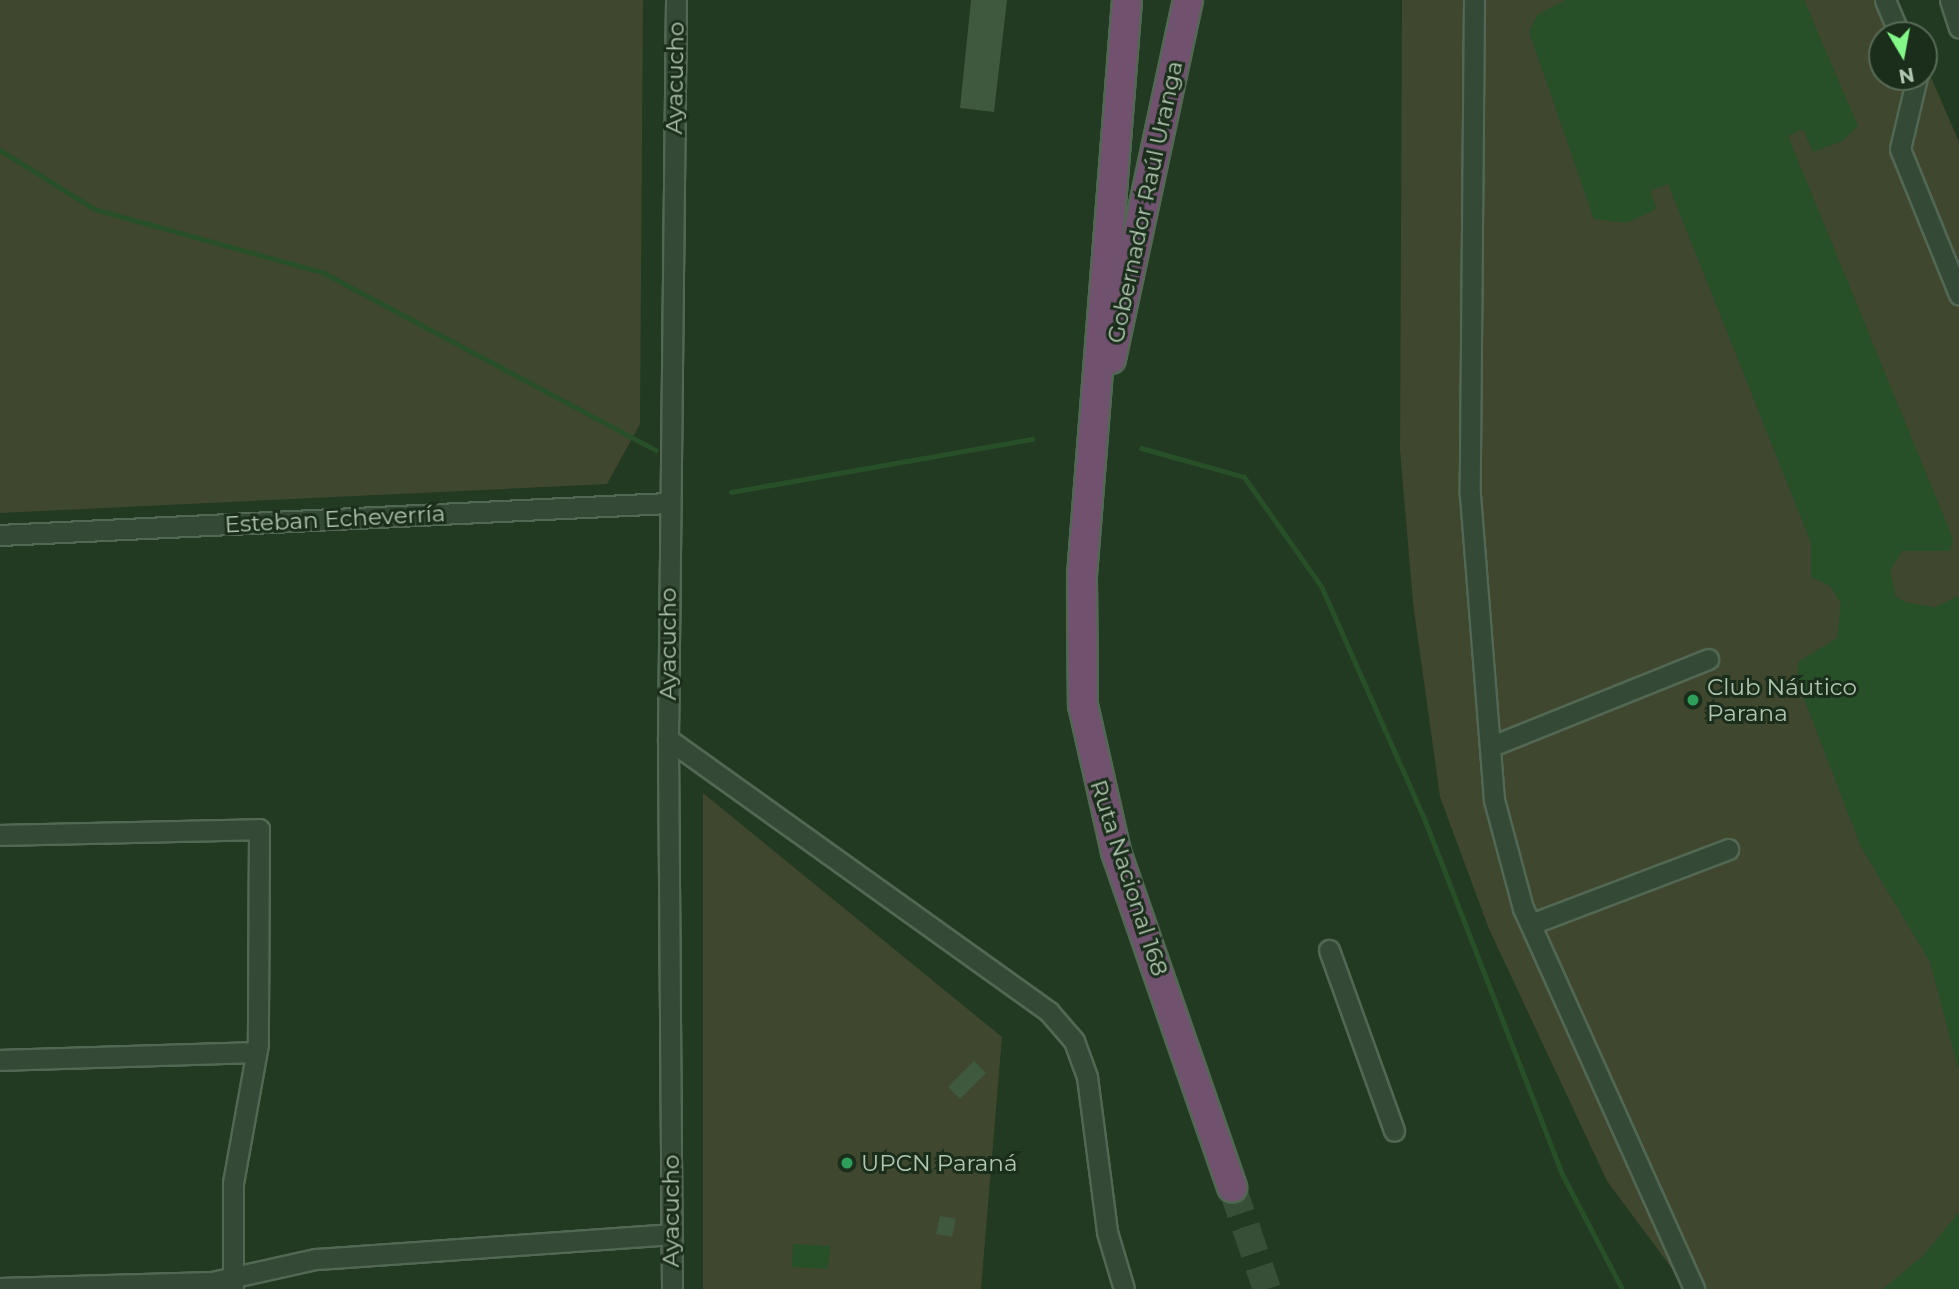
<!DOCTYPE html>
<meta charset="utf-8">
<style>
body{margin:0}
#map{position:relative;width:1959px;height:1289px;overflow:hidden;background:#223922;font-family:Montserrat,sans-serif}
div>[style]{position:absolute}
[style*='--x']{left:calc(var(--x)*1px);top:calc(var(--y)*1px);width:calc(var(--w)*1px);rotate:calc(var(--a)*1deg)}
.green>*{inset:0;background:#3f472e}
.water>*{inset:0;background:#274f28}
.stream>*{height:5px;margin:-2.5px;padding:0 2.5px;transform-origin:2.5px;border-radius:2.5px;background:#274f28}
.building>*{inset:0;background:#3e593e}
.highway-tunnel>*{height:28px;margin-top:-14px;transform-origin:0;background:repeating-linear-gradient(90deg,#374e37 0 28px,transparent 0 42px)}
.roads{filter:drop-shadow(2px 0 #536854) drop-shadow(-2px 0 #536854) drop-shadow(0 2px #536854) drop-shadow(0 -2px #536854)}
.minor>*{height:19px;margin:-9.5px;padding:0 9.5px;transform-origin:9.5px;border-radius:9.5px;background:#354a36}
.highway>*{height:28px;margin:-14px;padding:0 14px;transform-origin:14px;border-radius:14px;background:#70526f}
.dots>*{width:19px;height:19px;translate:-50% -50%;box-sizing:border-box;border:4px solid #1b2e1b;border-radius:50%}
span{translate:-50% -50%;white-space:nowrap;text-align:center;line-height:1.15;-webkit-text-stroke:6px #1b2e1b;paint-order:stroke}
.street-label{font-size:23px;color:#b0c6b1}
.poi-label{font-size:23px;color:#b0c6b1}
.left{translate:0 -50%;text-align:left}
.north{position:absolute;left:1868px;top:21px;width:70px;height:70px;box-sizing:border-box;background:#1b2e1b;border:2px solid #576b57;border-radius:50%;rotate:170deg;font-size:19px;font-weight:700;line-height:28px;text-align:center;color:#b0c6b1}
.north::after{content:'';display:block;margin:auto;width:24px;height:32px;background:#84f789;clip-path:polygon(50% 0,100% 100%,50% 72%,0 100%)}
</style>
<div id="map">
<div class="green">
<div style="clip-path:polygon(0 0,643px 0,640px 424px,607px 484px,0 513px)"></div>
<div style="clip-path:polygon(1402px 0,1897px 0,1913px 35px,1882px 35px,1882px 77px,1924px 77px,1924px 61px,1959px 142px,1959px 1289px,1687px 1289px,1607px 1181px,1489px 929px,1440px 797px,1413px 603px,1400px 450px)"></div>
<div style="clip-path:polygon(703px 793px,1002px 1037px,981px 1289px,703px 1289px)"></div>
</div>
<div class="water">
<div style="clip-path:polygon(1566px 0,1804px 0,1858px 126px,1842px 141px,1813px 152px,1803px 129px,1788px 136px,1953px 539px,1950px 551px,1902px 551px,1890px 571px,1896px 597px,1908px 603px,1936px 607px,1959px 596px,1959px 1071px,1930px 962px,1861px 847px,1798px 683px,1798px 662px,1837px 638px,1841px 603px,1830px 586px,1811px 577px,1811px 543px,1668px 184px,1650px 191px,1657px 209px,1626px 223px,1594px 219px,1529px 32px,1538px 14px)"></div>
<div style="clip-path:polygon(1959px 1212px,1959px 1289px,1883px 1289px,1924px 1255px)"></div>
<div style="clip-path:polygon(793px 1244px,830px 1246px,828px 1269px,792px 1267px)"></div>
</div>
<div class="stream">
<div style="--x:0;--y:150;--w:111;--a:32.1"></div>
<div style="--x:94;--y:209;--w:239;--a:15.5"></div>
<div style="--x:324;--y:273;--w:376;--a:28.1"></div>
<div style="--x:1141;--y:448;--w:107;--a:15.7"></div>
<div style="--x:1244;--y:477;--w:133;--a:54.8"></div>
<div style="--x:1321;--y:586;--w:257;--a:66.1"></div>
<div style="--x:1425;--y:821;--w:381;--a:68.8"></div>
<div style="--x:1563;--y:1176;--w:127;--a:62.4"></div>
<div style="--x:731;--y:492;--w:306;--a:-10"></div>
</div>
<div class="building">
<div style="clip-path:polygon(971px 0,1007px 0,994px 112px,960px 108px)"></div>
<div style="clip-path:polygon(974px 1061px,986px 1073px,960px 1099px,948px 1087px)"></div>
<div style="clip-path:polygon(940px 1216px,956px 1219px,952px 1237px,936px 1234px)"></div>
</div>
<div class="highway-tunnel">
<div style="--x:1232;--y:1187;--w:108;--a:71.1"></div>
</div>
<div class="roads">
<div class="minor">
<div style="--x:1474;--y:0;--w:495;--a:90.5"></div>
<div style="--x:1470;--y:495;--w:306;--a:85.5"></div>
<div style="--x:1494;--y:800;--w:112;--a:75"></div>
<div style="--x:1523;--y:908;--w:418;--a:65.8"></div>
<div style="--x:1885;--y:0;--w:38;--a:67"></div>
<div style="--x:1950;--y:0;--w:29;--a:72"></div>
<div style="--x:1917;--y:77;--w:74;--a:103.3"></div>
<div style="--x:1900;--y:149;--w:157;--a:67.9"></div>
<div style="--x:0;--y:535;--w:670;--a:-2.74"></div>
<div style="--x:668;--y:739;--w:469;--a:35.6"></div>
<div style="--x:1049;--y:1012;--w:38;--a:49"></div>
<div style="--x:1074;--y:1041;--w:38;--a:70"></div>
<div style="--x:1087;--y:1077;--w:156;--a:82.6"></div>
<div style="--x:1107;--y:1232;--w:59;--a:73.4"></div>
<div style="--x:1492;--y:746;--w:233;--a:-21.9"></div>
<div style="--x:0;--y:835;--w:259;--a:-1.3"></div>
<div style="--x:259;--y:829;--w:215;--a:90.3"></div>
<div style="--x:258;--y:1044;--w:141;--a:100.2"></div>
<div style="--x:233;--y:1183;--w:106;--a:90"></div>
<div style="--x:1531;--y:924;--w:211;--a:-20.8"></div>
<div style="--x:1329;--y:950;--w:192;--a:70.2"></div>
<div style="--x:0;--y:1060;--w:256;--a:-1.8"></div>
<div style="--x:0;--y:1288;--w:212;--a:-1.6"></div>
<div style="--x:212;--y:1282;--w:107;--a:-12.5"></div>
<div style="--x:316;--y:1259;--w:356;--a:-4"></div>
<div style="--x:672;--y:1289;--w:550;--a:-90.42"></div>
<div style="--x:668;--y:739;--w:739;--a:-89.38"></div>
</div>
<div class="highway">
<div style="--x:1127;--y:0;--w:577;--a:94.47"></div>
<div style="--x:1082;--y:575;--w:130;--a:89.6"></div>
<div style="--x:1083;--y:705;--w:151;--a:77.3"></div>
<div style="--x:1116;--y:852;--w:355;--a:70.9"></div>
<div style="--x:1111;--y:359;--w:367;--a:-77.9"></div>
</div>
</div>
<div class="dots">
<div style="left:1693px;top:700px;background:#2e9e5b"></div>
<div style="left:847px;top:1163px;background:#2e9e5b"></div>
</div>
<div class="street-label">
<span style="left:675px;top:78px;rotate:-89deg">Ayacucho</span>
<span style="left:1145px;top:202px;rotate:-78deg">Gobernador Raúl Uranga</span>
<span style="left:335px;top:519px;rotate:-3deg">Esteban Echeverría</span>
<span style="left:668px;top:644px;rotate:-90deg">Ayacucho</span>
<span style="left:1129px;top:878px;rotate:72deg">Ruta Nacional 168</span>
<span style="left:671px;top:1211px;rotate:-90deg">Ayacucho</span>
</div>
<div class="poi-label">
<span class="left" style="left:1707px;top:700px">Club Náutico<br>Parana</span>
<span class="left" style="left:861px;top:1163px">UPCN Paraná</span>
</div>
<div class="north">N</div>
</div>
